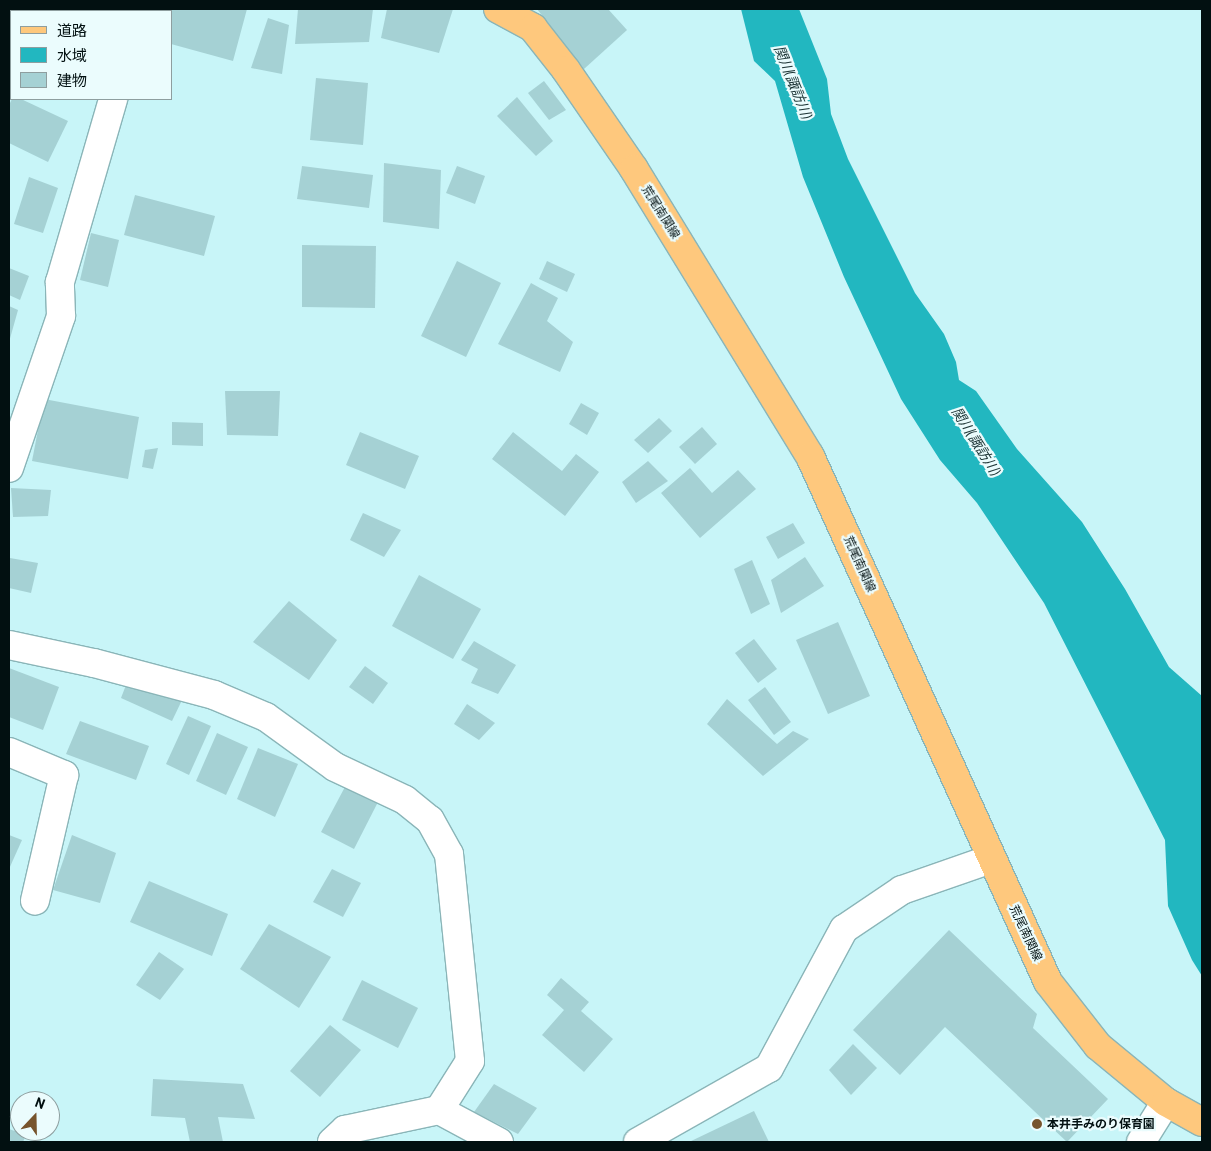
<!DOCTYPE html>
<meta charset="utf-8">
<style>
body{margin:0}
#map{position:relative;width:1211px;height:1151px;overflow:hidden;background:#c8f5f8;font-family:Barlow,"Noto Sans JP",sans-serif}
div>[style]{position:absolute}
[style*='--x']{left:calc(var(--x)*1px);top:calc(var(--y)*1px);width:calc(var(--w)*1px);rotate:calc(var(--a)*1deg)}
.water>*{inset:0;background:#22b7c0}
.building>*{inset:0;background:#a5d1d4}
.roads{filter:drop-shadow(1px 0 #8ab5b8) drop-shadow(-1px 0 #8ab5b8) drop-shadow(0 1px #8ab5b8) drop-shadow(0 -1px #8ab5b8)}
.minor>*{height:28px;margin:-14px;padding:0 14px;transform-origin:14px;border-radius:14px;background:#fff}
.major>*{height:28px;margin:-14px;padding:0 14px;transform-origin:14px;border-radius:14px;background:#fec87d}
.dots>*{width:14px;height:14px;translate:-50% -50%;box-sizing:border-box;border:2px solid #ebfcfd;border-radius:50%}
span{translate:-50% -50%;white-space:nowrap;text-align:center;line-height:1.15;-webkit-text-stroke:4.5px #ebfcfd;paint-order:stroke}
.street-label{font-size:12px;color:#021011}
.poi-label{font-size:12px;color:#021011;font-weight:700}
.left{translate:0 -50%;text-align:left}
.water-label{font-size:14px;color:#203839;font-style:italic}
.frame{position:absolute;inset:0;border:10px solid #021011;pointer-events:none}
.legend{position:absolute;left:10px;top:10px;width:162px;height:90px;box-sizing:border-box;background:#ebfcfd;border:1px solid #8e9e9f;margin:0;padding:6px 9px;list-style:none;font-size:15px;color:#021011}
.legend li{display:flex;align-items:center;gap:10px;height:25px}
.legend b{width:25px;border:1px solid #8e9e9f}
.north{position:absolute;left:10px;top:1091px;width:50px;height:50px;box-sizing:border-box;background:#ebfcfd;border:1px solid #8e9e9f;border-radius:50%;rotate:21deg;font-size:14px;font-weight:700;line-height:20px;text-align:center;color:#021011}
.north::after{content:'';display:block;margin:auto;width:18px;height:22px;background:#77542d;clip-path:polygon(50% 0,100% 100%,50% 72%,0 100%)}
</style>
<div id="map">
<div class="water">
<div style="clip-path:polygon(741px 9px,799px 9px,827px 79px,831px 114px,848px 159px,915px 293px,944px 334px,956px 362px,959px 380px,976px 391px,1017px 449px,1082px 522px,1125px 589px,1169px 667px,1202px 696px,1202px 976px,1192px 960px,1168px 906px,1165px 840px,1044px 603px,977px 503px,940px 460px,901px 399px,844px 277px,803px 177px,775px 81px,754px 61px)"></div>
</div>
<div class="building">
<div style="clip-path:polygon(76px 9px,107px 9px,106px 11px,82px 11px)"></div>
<div style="clip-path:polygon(152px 9px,247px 9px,233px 61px,171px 44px,171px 11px,151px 11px)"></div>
<div style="clip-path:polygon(298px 9px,373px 9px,369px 42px,295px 44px)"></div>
<div style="clip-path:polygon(387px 9px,453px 9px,439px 53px,381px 38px)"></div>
<div style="clip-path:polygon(537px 9px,608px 9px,627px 30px,584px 69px)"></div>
<div style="clip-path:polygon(268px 18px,289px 25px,282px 74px,251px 68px)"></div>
<div style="clip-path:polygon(316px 78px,368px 83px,363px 145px,310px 140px)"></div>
<div style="clip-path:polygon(544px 81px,566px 110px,549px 120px,528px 93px)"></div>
<div style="clip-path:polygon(517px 97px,553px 141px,536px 156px,497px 116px)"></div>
<div style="clip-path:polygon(12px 99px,21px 99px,68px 121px,48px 162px,9px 143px,9px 105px)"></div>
<div style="clip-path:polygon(384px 163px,441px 170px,439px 229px,383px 222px)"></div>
<div style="clip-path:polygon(302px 166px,373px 175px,369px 208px,297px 199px)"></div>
<div style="clip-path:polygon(457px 166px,485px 176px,475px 204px,446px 193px)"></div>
<div style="clip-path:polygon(29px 177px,58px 188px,43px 233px,14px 224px)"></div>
<div style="clip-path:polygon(135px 195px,215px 216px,204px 256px,124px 235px)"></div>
<div style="clip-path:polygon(91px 233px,119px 240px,108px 287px,80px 280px)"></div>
<div style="clip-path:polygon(302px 245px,376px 246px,375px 308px,302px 307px)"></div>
<div style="clip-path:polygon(457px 261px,501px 283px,466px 357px,421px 336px)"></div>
<div style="clip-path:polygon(547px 261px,575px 274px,567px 292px,539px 279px)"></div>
<div style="clip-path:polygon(9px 268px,29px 276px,20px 300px,9px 295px)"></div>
<div style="clip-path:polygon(531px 283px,558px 298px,547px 321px,573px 342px,560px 372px,498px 344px)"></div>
<div style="clip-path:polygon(9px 306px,18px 310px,9px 342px)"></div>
<div style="clip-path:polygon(225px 391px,280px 391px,278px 436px,227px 435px)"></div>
<div style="clip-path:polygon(44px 399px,139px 417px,128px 479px,32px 461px)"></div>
<div style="clip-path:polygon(581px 403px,599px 413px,587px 435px,569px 424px)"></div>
<div style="clip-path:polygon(659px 418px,672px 431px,648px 453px,634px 440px)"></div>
<div style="clip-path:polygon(172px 422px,203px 423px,203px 446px,172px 445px)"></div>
<div style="clip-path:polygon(702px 427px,717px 444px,695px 464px,679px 447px)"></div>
<div style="clip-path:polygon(360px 432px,419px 456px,405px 489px,346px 465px)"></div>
<div style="clip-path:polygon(513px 432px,562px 471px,576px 454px,599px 472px,565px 516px,492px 459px)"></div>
<div style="clip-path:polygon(158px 448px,153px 469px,142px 467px,145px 450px)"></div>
<div style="clip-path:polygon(648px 461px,668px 481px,636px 503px,622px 482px)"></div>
<div style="clip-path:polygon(690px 468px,712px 493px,738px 470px,756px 489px,700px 538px,661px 493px)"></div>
<div style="clip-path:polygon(11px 488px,51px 490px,48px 516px,13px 517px)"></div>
<div style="clip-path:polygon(363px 513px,401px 530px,384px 557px,350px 540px)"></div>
<div style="clip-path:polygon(793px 523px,805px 543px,778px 559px,766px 537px)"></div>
<div style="clip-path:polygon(805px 557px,824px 586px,781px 613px,771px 580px)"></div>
<div style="clip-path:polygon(10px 558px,38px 563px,31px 593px,9px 588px)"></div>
<div style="clip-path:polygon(752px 560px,770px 604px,751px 614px,734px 569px)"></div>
<div style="clip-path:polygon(419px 575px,481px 609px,453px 659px,392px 626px)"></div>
<div style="clip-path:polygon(289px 601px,337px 640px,309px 680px,253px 642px)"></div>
<div style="clip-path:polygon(838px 622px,870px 696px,828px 714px,796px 640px)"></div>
<div style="clip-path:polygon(754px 639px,777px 669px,758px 683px,735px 653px)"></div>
<div style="clip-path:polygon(474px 641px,516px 665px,498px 694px,471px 683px,478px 669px,461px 660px)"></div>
<div style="clip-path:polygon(365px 666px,388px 683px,373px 704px,349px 687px)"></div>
<div style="clip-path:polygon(9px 668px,59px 687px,43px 730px,9px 717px)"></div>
<div style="clip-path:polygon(131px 672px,183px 698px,172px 721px,121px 698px)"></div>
<div style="clip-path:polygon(765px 687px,791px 722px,774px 735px,748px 700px)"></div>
<div style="clip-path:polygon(727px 699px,777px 744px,793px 731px,809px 739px,763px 776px,707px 724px)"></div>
<div style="clip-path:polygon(467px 704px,495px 723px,479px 740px,454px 724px)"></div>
<div style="clip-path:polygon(188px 716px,211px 726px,189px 775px,166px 764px)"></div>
<div style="clip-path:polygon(80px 721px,149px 746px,136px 780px,66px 754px)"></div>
<div style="clip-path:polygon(217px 733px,248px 747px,226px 795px,196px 781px)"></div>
<div style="clip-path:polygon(258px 748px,298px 764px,275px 817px,237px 799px)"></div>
<div style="clip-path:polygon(346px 785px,378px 802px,354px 849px,321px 832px)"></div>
<div style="clip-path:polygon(9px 835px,22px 840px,9px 869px)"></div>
<div style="clip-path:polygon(72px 835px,116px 853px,100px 903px,53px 890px)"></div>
<div style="clip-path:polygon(332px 869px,361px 883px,343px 917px,313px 902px)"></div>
<div style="clip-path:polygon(149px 881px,228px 914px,212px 956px,130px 922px)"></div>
<div style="clip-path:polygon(269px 924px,331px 957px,299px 1008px,240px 969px)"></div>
<div style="clip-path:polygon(949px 930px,1037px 1014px,1033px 1028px,1108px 1099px,1067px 1142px,945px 1027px,900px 1075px,853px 1030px)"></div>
<div style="clip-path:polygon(159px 952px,184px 969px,160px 1000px,136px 985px)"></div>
<div style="clip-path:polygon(561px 978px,589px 1002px,581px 1011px,613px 1039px,584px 1072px,542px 1035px,564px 1010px,547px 995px)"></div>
<div style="clip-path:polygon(362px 980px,418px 1008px,398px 1048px,342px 1020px)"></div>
<div style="clip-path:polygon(330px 1025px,361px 1050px,320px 1097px,290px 1071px)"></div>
<div style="clip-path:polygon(853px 1044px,877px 1068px,851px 1095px,829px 1070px)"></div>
<div style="clip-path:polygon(153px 1079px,243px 1084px,255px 1119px,218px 1117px,223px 1142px,190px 1142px,185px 1118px,151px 1116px)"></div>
<div style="clip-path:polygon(494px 1084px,537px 1108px,518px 1134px,474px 1112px)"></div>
<div style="clip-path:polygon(754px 1111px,769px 1142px,689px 1142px)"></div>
<div style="clip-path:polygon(9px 1129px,26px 1135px,23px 1142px,9px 1142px)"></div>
</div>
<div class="roads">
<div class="minor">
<div style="--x:139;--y:11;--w:2;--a:-90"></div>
<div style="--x:9;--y:468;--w:161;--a:-71.1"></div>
<div style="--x:61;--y:316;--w:34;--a:-92"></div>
<div style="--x:60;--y:282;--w:191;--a:-73.8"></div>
<div style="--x:9;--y:645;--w:87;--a:12"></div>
<div style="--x:94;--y:663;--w:124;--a:14.9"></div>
<div style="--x:214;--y:695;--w:56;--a:22.9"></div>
<div style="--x:266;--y:717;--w:85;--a:35.9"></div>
<div style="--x:335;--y:767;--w:77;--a:25.2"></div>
<div style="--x:405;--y:800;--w:32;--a:39"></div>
<div style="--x:430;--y:820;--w:39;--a:61"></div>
<div style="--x:449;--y:854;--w:208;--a:84.2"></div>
<div style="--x:470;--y:1061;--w:58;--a:122.3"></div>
<div style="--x:9;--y:752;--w:60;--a:22.7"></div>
<div style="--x:64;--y:775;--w:129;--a:103"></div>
<div style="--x:332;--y:1142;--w:18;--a:-43"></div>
<div style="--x:345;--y:1130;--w:96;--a:-12"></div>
<div style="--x:439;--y:1110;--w:68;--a:28.1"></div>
<div style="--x:638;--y:1142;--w:150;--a:-29.5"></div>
<div style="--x:769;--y:1068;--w:158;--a:-61.7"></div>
<div style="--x:844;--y:929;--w:70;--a:-33.9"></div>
<div style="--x:902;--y:890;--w:94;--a:-19.2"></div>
<div style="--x:1141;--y:1142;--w:47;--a:-58"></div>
</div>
<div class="major">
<div style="--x:498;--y:9;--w:40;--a:28"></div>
<div style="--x:533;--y:28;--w:53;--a:51.8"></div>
<div style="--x:566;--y:70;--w:120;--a:55.5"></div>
<div style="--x:634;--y:169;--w:337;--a:58.5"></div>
<div style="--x:810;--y:456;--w:577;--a:65.65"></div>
<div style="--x:1048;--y:982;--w:81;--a:52"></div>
<div style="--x:1098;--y:1046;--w:88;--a:39.5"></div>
<div style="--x:1166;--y:1102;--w:41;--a:29.1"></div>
</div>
</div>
<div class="dots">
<div style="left:1037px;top:1124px;background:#77542d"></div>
</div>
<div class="street-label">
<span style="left:661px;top:212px;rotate:58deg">荒尾南関線</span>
<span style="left:860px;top:564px;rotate:66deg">荒尾南関線</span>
<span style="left:1026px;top:933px;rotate:65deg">荒尾南関線</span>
</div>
<div class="poi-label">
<span class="left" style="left:1047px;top:1124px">本井手みのり保育園</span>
</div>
<div class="water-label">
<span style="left:793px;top:82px;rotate:68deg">関川(諏訪川)</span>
<span style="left:976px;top:441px;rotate:58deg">関川(諏訪川)</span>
</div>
<div class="frame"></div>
<ul class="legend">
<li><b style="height:6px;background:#fec87d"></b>道路</li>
<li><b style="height:14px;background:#22b7c0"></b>水域</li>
<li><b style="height:14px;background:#a5d1d4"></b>建物</li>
</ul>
<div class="north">N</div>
</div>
